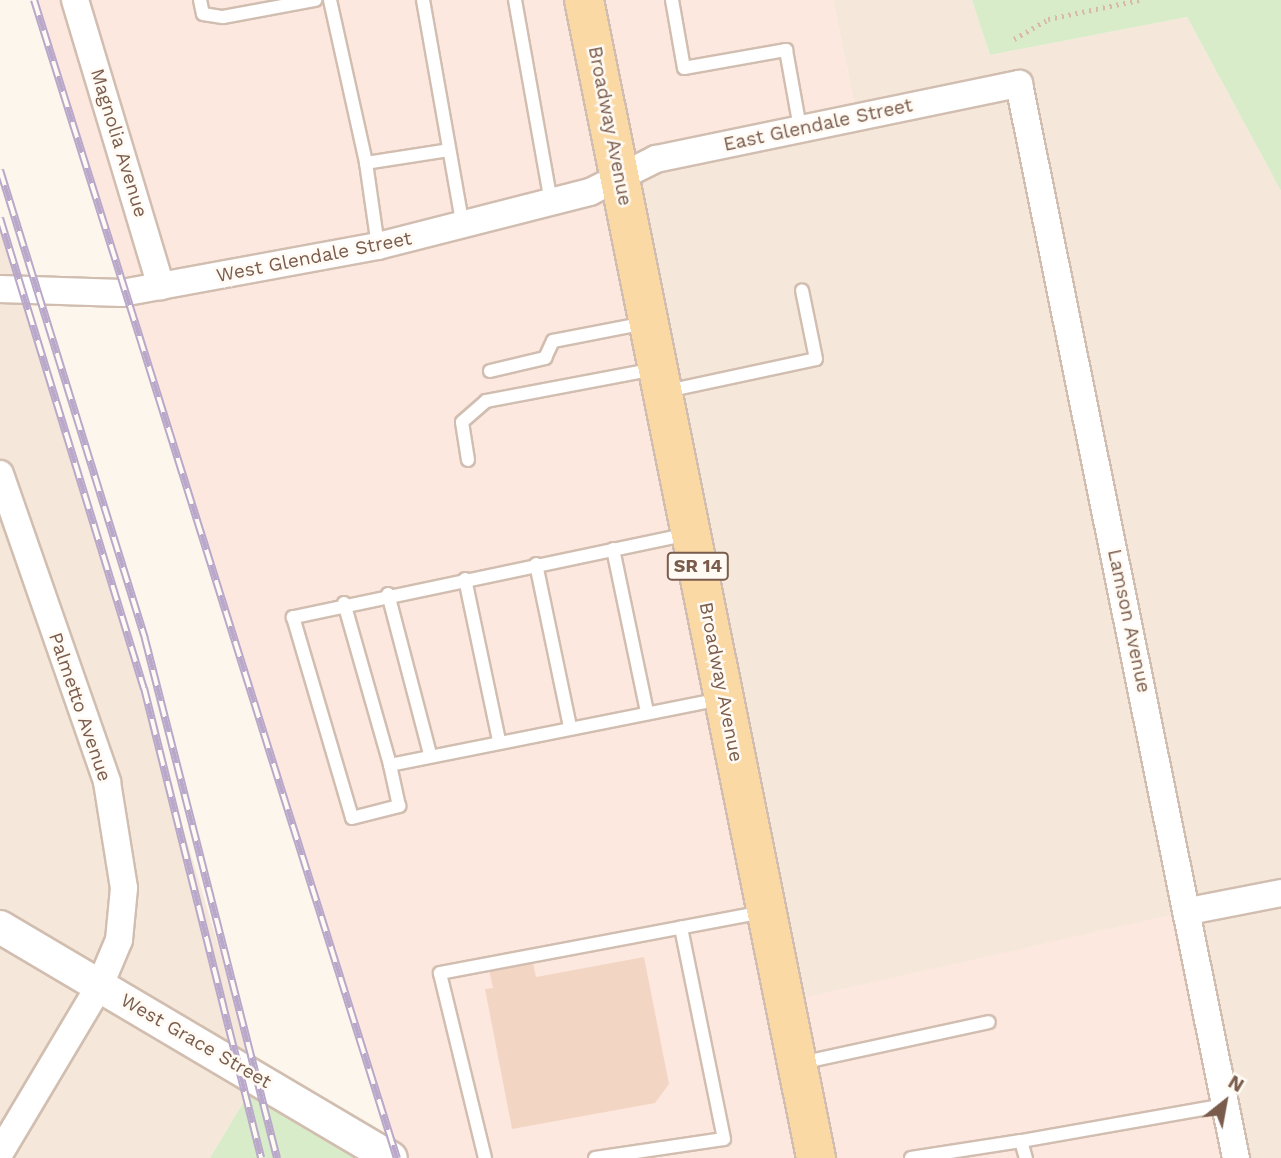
<!DOCTYPE html>
<style>
body{margin:0}
#map{position:relative;width:1281px;height:1158px;overflow:hidden;background:#fdf6ec;font-family:"Work Sans",sans-serif}
div>[style]{position:absolute}
[style*='--x']{left:calc(var(--x)*1px);top:calc(var(--y)*1px);width:calc(var(--w)*1px);rotate:calc(var(--a)*1deg)}
.residential>*{inset:0;background:#f5e8da}
.commercial>*{inset:0;background:#fde8e0}
.green>*{inset:0;background:#d8ecc9}
.building>*{inset:0;background:#f3d5c3}
.path>*{height:4.5px;margin-top:-2.25px;transform-origin:0;background:repeating-linear-gradient(90deg,#d9b8a5 0 2px,transparent 0 7px)}
.roads{filter:drop-shadow(2px 0 #d1beb0) drop-shadow(-2px 0 #d1beb0) drop-shadow(0 2px #d1beb0) drop-shadow(0 -2px #d1beb0)}
.service>*{height:12px;margin:-6px;padding:0 6px;transform-origin:6px;border-radius:6px;background:#fff}
.minor>*{height:26px;margin:-13px;padding:0 13px;transform-origin:13px;border-radius:13px;background:#fff}
.tertiary>*{height:32px;margin:-16px;padding:0 16px;transform-origin:16px;border-radius:16px;background:#fff}
.primary>*{height:38px;margin:-19px;padding:0 19px;transform-origin:19px;border-radius:19px;background:#fbd9a5}
.rail>*{height:8px;margin-top:-4px;transform-origin:0;background:repeating-linear-gradient(90deg,#fffaf3 0 16px,#b9a8c9 0 32px);box-sizing:border-box;border-block:2px solid #b9a8c9}
span{translate:-50% -50%;white-space:nowrap;text-align:center;line-height:1.15;-webkit-text-stroke:5px #fffaf3;paint-order:stroke}
.shield-label span{padding:2px 5px;background:#fffaf3;border:2px solid;border-radius:5px;-webkit-text-stroke-width:0}
.shield-label{font-size:18px;color:#7a5c4d;font-weight:700}
.street-label{font-size:19px;color:#7a5c4d}
.north{position:absolute;left:1190px;top:1067px;width:70px;height:70px;-webkit-text-stroke:5px #fffaf3;paint-order:stroke;rotate:31deg;font-size:19px;font-weight:700;line-height:28px;text-align:center;color:#7a5c4d}
.north::after{content:'';display:block;margin:auto;width:24px;height:32px;background:#7a5c4d;clip-path:polygon(50% 0,100% 100%,50% 72%,0 100%)}
</style>
<div id="map">
<div class="residential">
<div style="clip-path:polygon(833px 0,972px 0,990px 55px,1187px 17px,1281px 191px,1281px 1158px,1236px 1158px,784px 1002px,621px 176px,857px 117px)"></div>
<div style="clip-path:polygon(0 218px,258px 1078px,210px 1158px,0 1158px)"></div>
</div>
<div class="commercial">
<div style="clip-path:polygon(34px 0,833px 0,857px 117px,621px 177px,785px 1002px,1189px 911px,1236px 1158px,397px 1158px)"></div>
</div>
<div class="green">
<div style="clip-path:polygon(972px 0,1281px 0,1281px 191px,1187px 17px,990px 55px)"></div>
<div style="clip-path:polygon(258px 1078px,391px 1158px,210px 1158px)"></div>
</div>
<div class="building">
<div style="clip-path:polygon(644px 957px,669px 1084px,655px 1103px,512px 1129px,485px 989px,493px 988px,488px 966px,532px 958px,536px 977px)"></div>
</div>
<div class="path">
<div style="--x:1014;--y:39;--w:39;--a:-30"></div>
<div style="--x:1048;--y:19;--w:93;--a:-11.8"></div>
</div>
<div class="roads">
<div class="service">
<div style="--x:200;--y:0;--w:14;--a:78"></div>
<div style="--x:203;--y:14;--w:20;--a:9"></div>
<div style="--x:223;--y:17;--w:94;--a:-10.5"></div>
<div style="--x:330;--y:0;--w:167;--a:77.5"></div>
<div style="--x:423;--y:0;--w:230;--a:80"></div>
<div style="--x:515;--y:0;--w:206;--a:79.9"></div>
<div style="--x:672;--y:0;--w:69;--a:80"></div>
<div style="--x:684;--y:68;--w:104;--a:-10"></div>
<div style="--x:786;--y:50;--w:79;--a:79.8"></div>
<div style="--x:378;--y:246;--w:84;--a:-98.2"></div>
<div style="--x:366;--y:163;--w:84;--a:-8.9"></div>
<div style="--x:490;--y:371;--w:57;--a:-13.3"></div>
<div style="--x:545;--y:358;--w:19;--a:-65"></div>
<div style="--x:553;--y:341;--w:95;--a:-11"></div>
<div style="--x:667;--y:391;--w:152;--a:-12.1"></div>
<div style="--x:816;--y:359;--w:70;--a:-101.5"></div>
<div style="--x:468;--y:460;--w:38;--a:-99"></div>
<div style="--x:462;--y:422;--w:32;--a:-41"></div>
<div style="--x:486;--y:401;--w:172;--a:-10.7"></div>
<div style="--x:688;--y:534;--w:404;--a:168.1"></div>
<div style="--x:293;--y:617;--w:209;--a:73.6"></div>
<div style="--x:352;--y:818;--w:49;--a:-14.3"></div>
<div style="--x:399;--y:806;--w:42;--a:-102.4"></div>
<div style="--x:390;--y:765;--w:337;--a:-11.3"></div>
<div style="--x:613;--y:549;--w:167;--a:78.2"></div>
<div style="--x:536;--y:564;--w:167;--a:78.2"></div>
<div style="--x:465;--y:579;--w:166;--a:78.1"></div>
<div style="--x:388;--y:594;--w:165;--a:75.3"></div>
<div style="--x:344;--y:603;--w:168;--a:74.1"></div>
<div style="--x:800;--y:1063;--w:193;--a:-12.2"></div>
<div style="--x:1021;--y:1141;--w:207;--a:-10"></div>
<div style="--x:485;--y:1158;--w:190;--a:-103.7"></div>
<div style="--x:440;--y:973;--w:329;--a:-10.7"></div>
<div style="--x:595;--y:1158;--w:130;--a:-8.4"></div>
<div style="--x:724;--y:1139;--w:216;--a:-101.5"></div>
<div style="--x:911;--y:1158;--w:111;--a:-8.8"></div>
<div style="--x:1021;--y:1141;--w:18;--a:74"></div>
</div>
<div class="minor">
<div style="--x:75;--y:0;--w:299;--a:73.3"></div>
<div style="--x:0;--y:289;--w:122;--a:1.9"></div>
<div style="--x:122;--y:293;--w:260;--a:-10.4"></div>
<div style="--x:378;--y:246;--w:219;--a:-14.3"></div>
<div style="--x:590;--y:192;--w:74;--a:-26.6"></div>
<div style="--x:656;--y:159;--w:371;--a:-11.7"></div>
<div style="--x:1019;--y:84;--w:1096;--a:78.58"></div>
<div style="--x:0;--y:474;--w:326;--a:70.8"></div>
<div style="--x:107;--y:782;--w:107;--a:80.9"></div>
<div style="--x:124;--y:888;--w:52;--a:95.5"></div>
<div style="--x:119;--y:940;--w:49;--a:112.9"></div>
<div style="--x:100;--y:985;--w:196;--a:120.8"></div>
<div style="--x:1189;--y:911;--w:94;--a:-11.1"></div>
</div>
<div class="tertiary">
<div style="--x:0;--y:927;--w:454;--a:30.6"></div>
</div>
<div class="primary">
<div style="--x:584;--y:0;--w:1181;--a:78.67"></div>
</div>
</div>
<div class="rail">
<div style="--x:34;--y:0;--w:1214;--a:72.6"></div>
<div style="--x:0;--y:170;--w:491;--a:72.8"></div>
<div style="--x:145;--y:639;--w:536;--a:75.73"></div>
<div style="--x:0;--y:218;--w:492;--a:73"></div>
<div style="--x:144;--y:688;--w:484;--a:76"></div>
</div>
<div class="shield-label">
<span style="left:698px;top:566px">SR 14</span>
</div>
<div class="street-label">
<span style="left:818px;top:125px;rotate:-12deg">East Glendale Street</span>
<span style="left:610px;top:126px;rotate:79deg">Broadway Avenue</span>
<span style="left:119px;top:143px;rotate:73deg">Magnolia Avenue</span>
<span style="left:314px;top:257px;rotate:-11deg">West Glendale Street</span>
<span style="left:1129px;top:621px;rotate:78deg">Lamson Avenue</span>
<span style="left:721px;top:682px;rotate:79deg">Broadway Avenue</span>
<span style="left:80px;top:707px;rotate:71deg">Palmetto Avenue</span>
<span style="left:196px;top:1041px;rotate:30deg">West Grace Street</span>
</div>
<div class="north">N</div>
</div>
